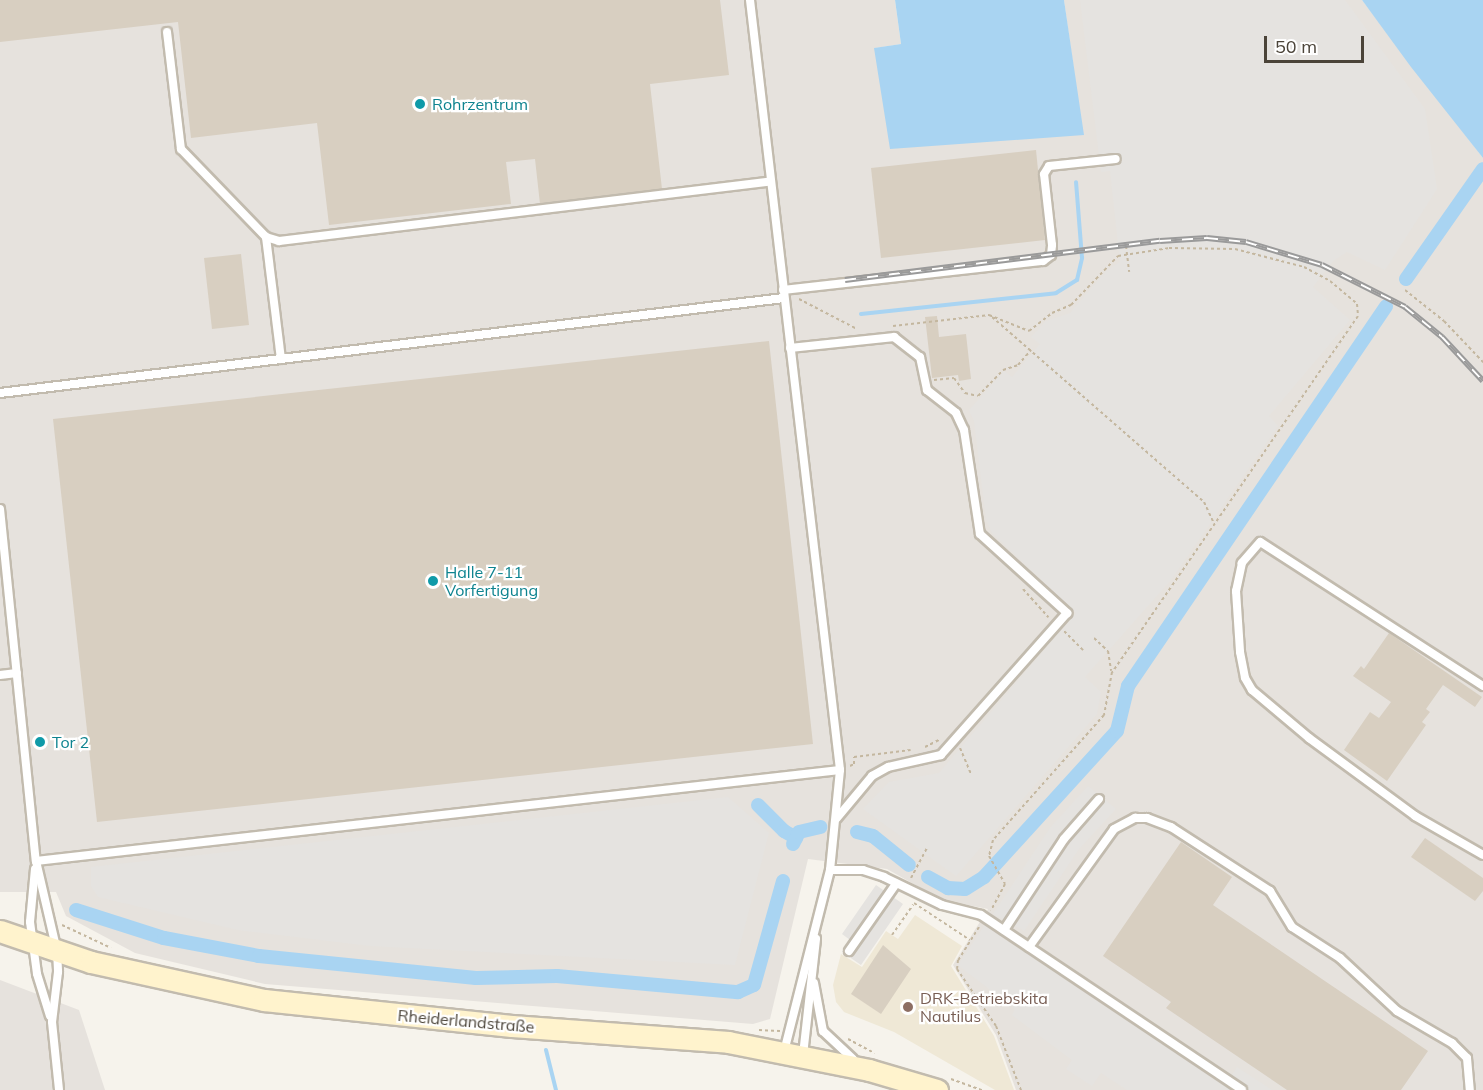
<!DOCTYPE html>
<meta charset="utf-8">
<style>
body{margin:0}
#map{position:relative;width:1483px;height:1090px;overflow:hidden;background:#f6f3ec;font-family:Mulish,sans-serif}
div>[style]{position:absolute}
[style*='--x']{left:calc(var(--x)*1px);top:calc(var(--y)*1px);width:calc(var(--w)*1px);rotate:calc(var(--a)*1deg)}
.industrial>*{inset:0;background:#e6e2dd}
.education>*{inset:0;background:#efe8d6}
.parking>*{inset:0;background:#e5e3e0}
.water>*{inset:0;background:#a9d4f2}
.stream>*{height:4px;margin:-2px;padding:0 2px;transform-origin:2px;border-radius:2px;background:#a9d4f2}
.canal>*{height:14px;margin:-7px;padding:0 7px;transform-origin:7px;border-radius:7px;background:#a9d4f2}
.building>*{inset:0;background:#d8cfc1}
.path>*{height:2px;margin-top:-1px;transform-origin:0;background:repeating-linear-gradient(90deg,#c4b79f 0 3px,transparent 0 6px)}
.roads{filter:drop-shadow(2px 0 #c2bbae) drop-shadow(-2px 0 #c2bbae) drop-shadow(0 2px #c2bbae) drop-shadow(0 -2px #c2bbae)}
.service>*{height:8px;margin:-4px;padding:0 4px;transform-origin:4px;border-radius:4px;background:#fff}
.secondary>*{height:21px;margin:-10.5px;padding:0 10.5px;transform-origin:10.5px;border-radius:10.5px;background:#fff3cd}
.rail>*{height:6px;margin-top:-3px;transform-origin:0;background:repeating-linear-gradient(90deg,#fff 0 11px,#9a9a9a 0 22px);box-sizing:border-box;border-block:2px solid #9a9a9a}
.dots>*{width:16px;height:16px;translate:-50% -50%;box-sizing:border-box;border:3px solid #fff;border-radius:50%}
span{translate:-50% -50%;white-space:nowrap;text-align:center;line-height:1.15;-webkit-text-stroke:4.5px #fff;paint-order:stroke}
.culture-label{font-size:16px;color:#0d838f}
.left{translate:0 -50%;text-align:left}
.education-label{font-size:16px;color:#785e54}
.street-label{font-size:16px;color:#4b4439}
.scale{position:absolute;left:1264px;top:36px;width:100px;height:27px;box-sizing:border-box;border:3px solid #4b4439;border-top:0;padding-left:8px;font-size:18px;line-height:21px;white-space:nowrap;color:#4b4439;-webkit-text-stroke:4px #fff;paint-order:stroke}
</style>
<div id="map">
<div class="industrial">
<div style="clip-path:polygon(0 0,895px 0,901px 44px,875px 48px,1083px 135px,1064px 0,1362px 0,1483px 158px,1483px 1090px,1016px 1090px,996px 1035px,953px 965px,988px 909px,942px 900px,887px 869px,808px 859px,770px 1019px,753px 1024px,265px 984px,135px 953px,66px 916px,56px 892px,0 892px)"></div>
<div style="clip-path:polygon(0 980px,79px 1010px,105px 1090px,0 1090px)"></div>
</div>
<div class="education">
<div style="clip-path:polygon(915px 915px,962px 946px,951px 966px,994px 1036px,1014px 1090px,995px 1090px,894px 1032px,844px 1012px,836px 1002px,833px 985px,841px 954px,862px 967px,886px 931px,898px 939px)"></div>
</div>
<div class="parking">
<div style="clip-path:polygon(1080px 0,1345px 0,1425px 109px,1437px 189px,1385px 270px,1347px 252px,1333px 261px,1313px 287px,1350px 320px,1269px 416px,1278px 426px,1171px 580px,1085px 677px,1101px 692px,1097px 714px,956px 876px,863px 809px,889px 782px,939px 773px,1076px 613px,992px 533px,986px 520px,974px 421px,969px 410px,1004px 371px,1012px 377px,1040px 344px,1031px 337px,1046px 321px,1070px 313px,1106px 271px,1120px 262px,1110px 171px,1101px 172px)"></div>
<div style="clip-path:polygon(1088px 786px,1116px 809px,1079px 849px,1024px 931px,993px 914px,1050px 828px)"></div>
<div style="clip-path:polygon(728px 797px,769px 833px,735px 965px,370px 946px,238px 930px,98px 897px,91px 886px,91px 867px)"></div>
<div style="clip-path:polygon(876px 885px,903px 904px,861px 965px,842px 952px,850px 940px,842px 934px)"></div>
<div style="clip-path:polygon(990px 917px,1232px 1075px,1237px 1067px,1272px 1090px,1127px 1090px,1101px 1073px,1092px 1086px,1066px 1069px,1072px 1060px,1012px 1015px,1015px 1009px,958px 965px)"></div>
</div>
<div class="water">
<div style="clip-path:polygon(895px 0,1064px 0,1084px 135px,890px 149px,874px 48px,901px 44px)"></div>
<div style="clip-path:polygon(1362px 0,1483px 0,1483px 158px,1411px 67px)"></div>
</div>
<div class="stream">
<div style="--x:861;--y:314;--w:196;--a:-6.1"></div>
<div style="--x:1056;--y:293;--w:25;--a:-32"></div>
<div style="--x:1077;--y:280;--w:23;--a:-77"></div>
<div style="--x:1082;--y:258;--w:76;--a:-94.5"></div>
<div style="--x:546;--y:1050;--w:41;--a:76"></div>
</div>
<div class="canal">
<div style="--x:1406;--y:279;--w:134;--a:-55"></div>
<div style="--x:758;--y:805;--w:37;--a:45"></div>
<div style="--x:784;--y:831;--w:14;--a:30"></div>
<div style="--x:857;--y:832;--w:16;--a:14"></div>
<div style="--x:873;--y:836;--w:46;--a:38.9"></div>
<div style="--x:793;--y:844;--w:13;--a:-63"></div>
<div style="--x:799;--y:832;--w:22;--a:-13"></div>
<div style="--x:928;--y:877;--w:23;--a:29"></div>
<div style="--x:948;--y:888;--w:17;--a:3"></div>
<div style="--x:965;--y:889;--w:22;--a:-32"></div>
<div style="--x:984;--y:877;--w:197;--a:-47.7"></div>
<div style="--x:1117;--y:731;--w:46;--a:-76.3"></div>
<div style="--x:1128;--y:686;--w:459;--a:-55.8"></div>
<div style="--x:76;--y:910;--w:92;--a:17.7"></div>
<div style="--x:164;--y:938;--w:97;--a:10.7"></div>
<div style="--x:259;--y:956;--w:218;--a:5.8"></div>
<div style="--x:476;--y:978;--w:81;--a:-1.4"></div>
<div style="--x:557;--y:976;--w:182;--a:5.1"></div>
<div style="--x:738;--y:992;--w:17;--a:-24"></div>
<div style="--x:754;--y:985;--w:108;--a:-74.4"></div>
</div>
<div class="building">
<div style="clip-path:polygon(0 0,720px 0,729px 75px,650px 84px,662px 189px,540px 204px,535px 159px,506px 162px,511px 204px,329px 225px,317px 123px,191px 138px,178px 22px,0 42px)"></div>
<div style="clip-path:polygon(1036px 150px,1045px 240px,881px 258px,871px 168px)"></div>
<div style="clip-path:polygon(241px 254px,249px 325px,212px 329px,204px 258px)"></div>
<div style="clip-path:polygon(937px 316px,939px 337px,966px 334px,971px 379px,959px 381px,958px 375px,932px 378px,925px 317px)"></div>
<div style="clip-path:polygon(769px 341px,813px 744px,97px 822px,53px 419px)"></div>
<div style="clip-path:polygon(1389px 633px,1482px 697px,1475px 707px,1443px 685px,1426px 709px,1430px 712px,1422px 722px,1426px 725px,1387px 781px,1344px 750px,1370px 712px,1379px 718px,1391px 702px,1353px 676px,1361px 666px,1364px 669px)"></div>
<div style="clip-path:polygon(1425px 838px,1483px 878px,1483px 891px,1475px 901px,1411px 857px)"></div>
<div style="clip-path:polygon(1181px 842px,1232px 877px,1213px 905px,1428px 1051px,1401px 1090px,1287px 1090px,1166px 1008px,1171px 1002px,1103px 956px)"></div>
<div style="clip-path:polygon(883px 945px,911px 969px,881px 1014px,851px 994px)"></div>
</div>
<div class="path">
<div style="--x:1126;--y:246;--w:26;--a:83"></div>
<div style="--x:1405;--y:290;--w:50;--a:38.5"></div>
<div style="--x:1444;--y:321;--w:57;--a:46.4"></div>
<div style="--x:799;--y:299;--w:65;--a:27.3"></div>
<div style="--x:992;--y:317;--w:281;--a:41.1"></div>
<div style="--x:1204;--y:502;--w:23;--a:65"></div>
<div style="--x:893;--y:326;--w:97;--a:-6.5"></div>
<div style="--x:989;--y:315;--w:43;--a:21.8"></div>
<div style="--x:1029;--y:331;--w:29;--a:-38"></div>
<div style="--x:1052;--y:313;--w:21;--a:-23"></div>
<div style="--x:1071;--y:305;--w:68;--a:-46.2"></div>
<div style="--x:1118;--y:256;--w:52;--a:-8.9"></div>
<div style="--x:1169;--y:248;--w:66;--a:0.9"></div>
<div style="--x:1235;--y:249;--w:71;--a:14.6"></div>
<div style="--x:1304;--y:267;--w:30;--a:28"></div>
<div style="--x:1330;--y:281;--w:35;--a:40"></div>
<div style="--x:1357;--y:304;--w:12;--a:85"></div>
<div style="--x:1358;--y:316;--w:433;--a:124.6"></div>
<div style="--x:1112;--y:672;--w:44;--a:100.5"></div>
<div style="--x:1104;--y:715;--w:167;--a:131.6"></div>
<div style="--x:993;--y:840;--w:16;--a:104"></div>
<div style="--x:989;--y:856;--w:32;--a:60"></div>
<div style="--x:1005;--y:884;--w:30;--a:118"></div>
<div style="--x:934;--y:380;--w:20;--a:-6"></div>
<div style="--x:954;--y:378;--w:19;--a:54"></div>
<div style="--x:965;--y:393;--w:13;--a:13"></div>
<div style="--x:978;--y:396;--w:36;--a:-46"></div>
<div style="--x:1003;--y:370;--w:16;--a:-18"></div>
<div style="--x:1018;--y:365;--w:20;--a:-49"></div>
<div style="--x:1023;--y:589;--w:38;--a:48"></div>
<div style="--x:1064;--y:631;--w:27;--a:45"></div>
<div style="--x:1094;--y:638;--w:19;--a:43"></div>
<div style="--x:1108;--y:651;--w:20;--a:81"></div>
<div style="--x:925;--y:747;--w:16;--a:-27"></div>
<div style="--x:960;--y:748;--w:28;--a:67"></div>
<div style="--x:850;--y:766;--w:4;--a:-27"></div>
<div style="--x:854;--y:764;--w:7;--a:-90"></div>
<div style="--x:854;--y:757;--w:57;--a:-7"></div>
<div style="--x:911;--y:878;--w:34;--a:-62"></div>
<div style="--x:914;--y:903;--w:67;--a:33.5"></div>
<div style="--x:62;--y:925;--w:54;--a:25.1"></div>
<div style="--x:979;--y:927;--w:39;--a:122"></div>
<div style="--x:958;--y:960;--w:9;--a:96"></div>
<div style="--x:957;--y:969;--w:69;--a:55.6"></div>
<div style="--x:996;--y:1026;--w:69;--a:68.7"></div>
<div style="--x:892;--y:935;--w:37;--a:-55"></div>
<div style="--x:759;--y:1030;--w:21;--a:3"></div>
<div style="--x:848;--y:1039;--w:30;--a:28"></div>
<div style="--x:951;--y:1079;--w:33;--a:20"></div>
</div>
<div class="roads">
<div class="service">
<div style="--x:750;--y:0;--w:775;--a:83.33"></div>
<div style="--x:840;--y:770;--w:100;--a:95.7"></div>
<div style="--x:830;--y:870;--w:188;--a:104.2"></div>
<div style="--x:167;--y:32;--w:118;--a:83.2"></div>
<div style="--x:181;--y:149;--w:122;--a:46"></div>
<div style="--x:266;--y:237;--w:14;--a:17"></div>
<div style="--x:279;--y:241;--w:495;--a:-6.9"></div>
<div style="--x:266;--y:237;--w:123;--a:83"></div>
<div style="--x:783;--y:290;--w:262;--a:-6.4"></div>
<div style="--x:1043;--y:261;--w:10;--a:-37"></div>
<div style="--x:1051;--y:255;--w:10;--a:-84"></div>
<div style="--x:1052;--y:245;--w:71;--a:-96.4"></div>
<div style="--x:1044;--y:174;--w:9;--a:-58"></div>
<div style="--x:1049;--y:166;--w:67;--a:-6"></div>
<div style="--x:790;--y:348;--w:105;--a:-6"></div>
<div style="--x:894;--y:337;--w:33;--a:38"></div>
<div style="--x:920;--y:357;--w:34;--a:78"></div>
<div style="--x:927;--y:390;--w:37;--a:38"></div>
<div style="--x:956;--y:413;--w:19;--a:65"></div>
<div style="--x:964;--y:430;--w:105;--a:81.3"></div>
<div style="--x:980;--y:534;--w:118;--a:42.2"></div>
<div style="--x:1067;--y:613;--w:190;--a:131.6"></div>
<div style="--x:941;--y:755;--w:54;--a:167.2"></div>
<div style="--x:888;--y:767;--w:18;--a:151"></div>
<div style="--x:872;--y:776;--w:55;--a:129.8"></div>
<div style="--x:0;--y:393;--w:790;--a:-6.91"></div>
<div style="--x:0;--y:509;--w:354;--a:84.2"></div>
<div style="--x:36;--y:861;--w:92;--a:76.9"></div>
<div style="--x:57;--y:951;--w:21;--a:87"></div>
<div style="--x:58;--y:972;--w:50;--a:96.8"></div>
<div style="--x:52;--y:1022;--w:68;--a:84.1"></div>
<div style="--x:0;--y:675;--w:17;--a:-7"></div>
<div style="--x:1483;--y:686;--w:265;--a:-147.1"></div>
<div style="--x:1260;--y:542;--w:28;--a:131"></div>
<div style="--x:1242;--y:563;--w:29;--a:102"></div>
<div style="--x:1236;--y:591;--w:61;--a:86.2"></div>
<div style="--x:1240;--y:652;--w:26;--a:79"></div>
<div style="--x:1245;--y:678;--w:14;--a:60"></div>
<div style="--x:1252;--y:690;--w:75;--a:40.1"></div>
<div style="--x:1309;--y:738;--w:132;--a:36.3"></div>
<div style="--x:1415;--y:816;--w:78;--a:29.8"></div>
<div style="--x:36;--y:861;--w:809;--a:-6.46"></div>
<div style="--x:35;--y:869;--w:53;--a:95.4"></div>
<div style="--x:30;--y:922;--w:52;--a:82.3"></div>
<div style="--x:37;--y:974;--w:44;--a:72.8"></div>
<div style="--x:830;--y:870;--w:33;--a:0"></div>
<div style="--x:863;--y:870;--w:22;--a:18"></div>
<div style="--x:884;--y:877;--w:64;--a:25.8"></div>
<div style="--x:942;--y:905;--w:40;--a:14.4"></div>
<div style="--x:981;--y:915;--w:314;--a:33.8"></div>
<div style="--x:1004;--y:930;--w:109;--a:-56.6"></div>
<div style="--x:1064;--y:839;--w:53;--a:-48.8"></div>
<div style="--x:1029;--y:947;--w:145;--a:-54.2"></div>
<div style="--x:1114;--y:829;--w:24;--a:-28"></div>
<div style="--x:1135;--y:818;--w:12;--a:0"></div>
<div style="--x:1147;--y:818;--w:26;--a:21"></div>
<div style="--x:1171;--y:827;--w:118;--a:32.9"></div>
<div style="--x:1270;--y:891;--w:42;--a:58.6"></div>
<div style="--x:1292;--y:927;--w:57;--a:32.9"></div>
<div style="--x:1340;--y:958;--w:78;--a:42.9"></div>
<div style="--x:1397;--y:1011;--w:64;--a:30.2"></div>
<div style="--x:1452;--y:1043;--w:21;--a:45"></div>
<div style="--x:1467;--y:1058;--w:32;--a:85"></div>
<div style="--x:849;--y:951;--w:82;--a:-55"></div>
<div style="--x:814;--y:983;--w:49;--a:79.4"></div>
<div style="--x:823;--y:1031;--w:41;--a:43"></div>
<div style="--x:803;--y:1055;--w:117;--a:-83.6"></div>
</div>
<div class="secondary">
<div style="--x:0;--y:931;--w:96;--a:18.8"></div>
<div style="--x:91;--y:962;--w:177;--a:12.4"></div>
<div style="--x:264;--y:1000;--w:249;--a:6"></div>
<div style="--x:512;--y:1026;--w:217;--a:4.2"></div>
<div style="--x:728;--y:1042;--w:144;--a:11.2"></div>
<div style="--x:869;--y:1070;--w:71;--a:16.4"></div>
</div>
</div>
<div class="rail">
<div style="--x:845;--y:280;--w:317;--a:-7.1"></div>
<div style="--x:1160;--y:241;--w:47;--a:-3.7"></div>
<div style="--x:1207;--y:238;--w:39;--a:6"></div>
<div style="--x:1246;--y:242;--w:79;--a:16.8"></div>
<div style="--x:1322;--y:265;--w:93;--a:26.8"></div>
<div style="--x:1405;--y:307;--w:48;--a:39"></div>
<div style="--x:1442;--y:337;--w:60;--a:47"></div>
</div>
<div class="dots">
<div style="left:420px;top:104px;background:#0f9aa8"></div>
<div style="left:433px;top:581px;background:#0f9aa8"></div>
<div style="left:40px;top:742px;background:#0f9aa8"></div>
<div style="left:908px;top:1007px;background:#8d6e63"></div>
</div>
<div class="culture-label">
<span class="left" style="left:432px;top:104px">Rohrzentrum</span>
<span class="left" style="left:445px;top:581px">Halle 7-11<br>Vorfertigung</span>
<span class="left" style="left:52px;top:742px">Tor 2</span>
</div>
<div class="education-label">
<span class="left" style="left:920px;top:1007px">DRK-Betriebskita<br>Nautilus</span>
</div>
<div class="street-label">
<span style="left:466px;top:1021px;rotate:5deg">Rheiderlandstraße</span>
</div>
<div class="scale">50 m</div>
</div>
